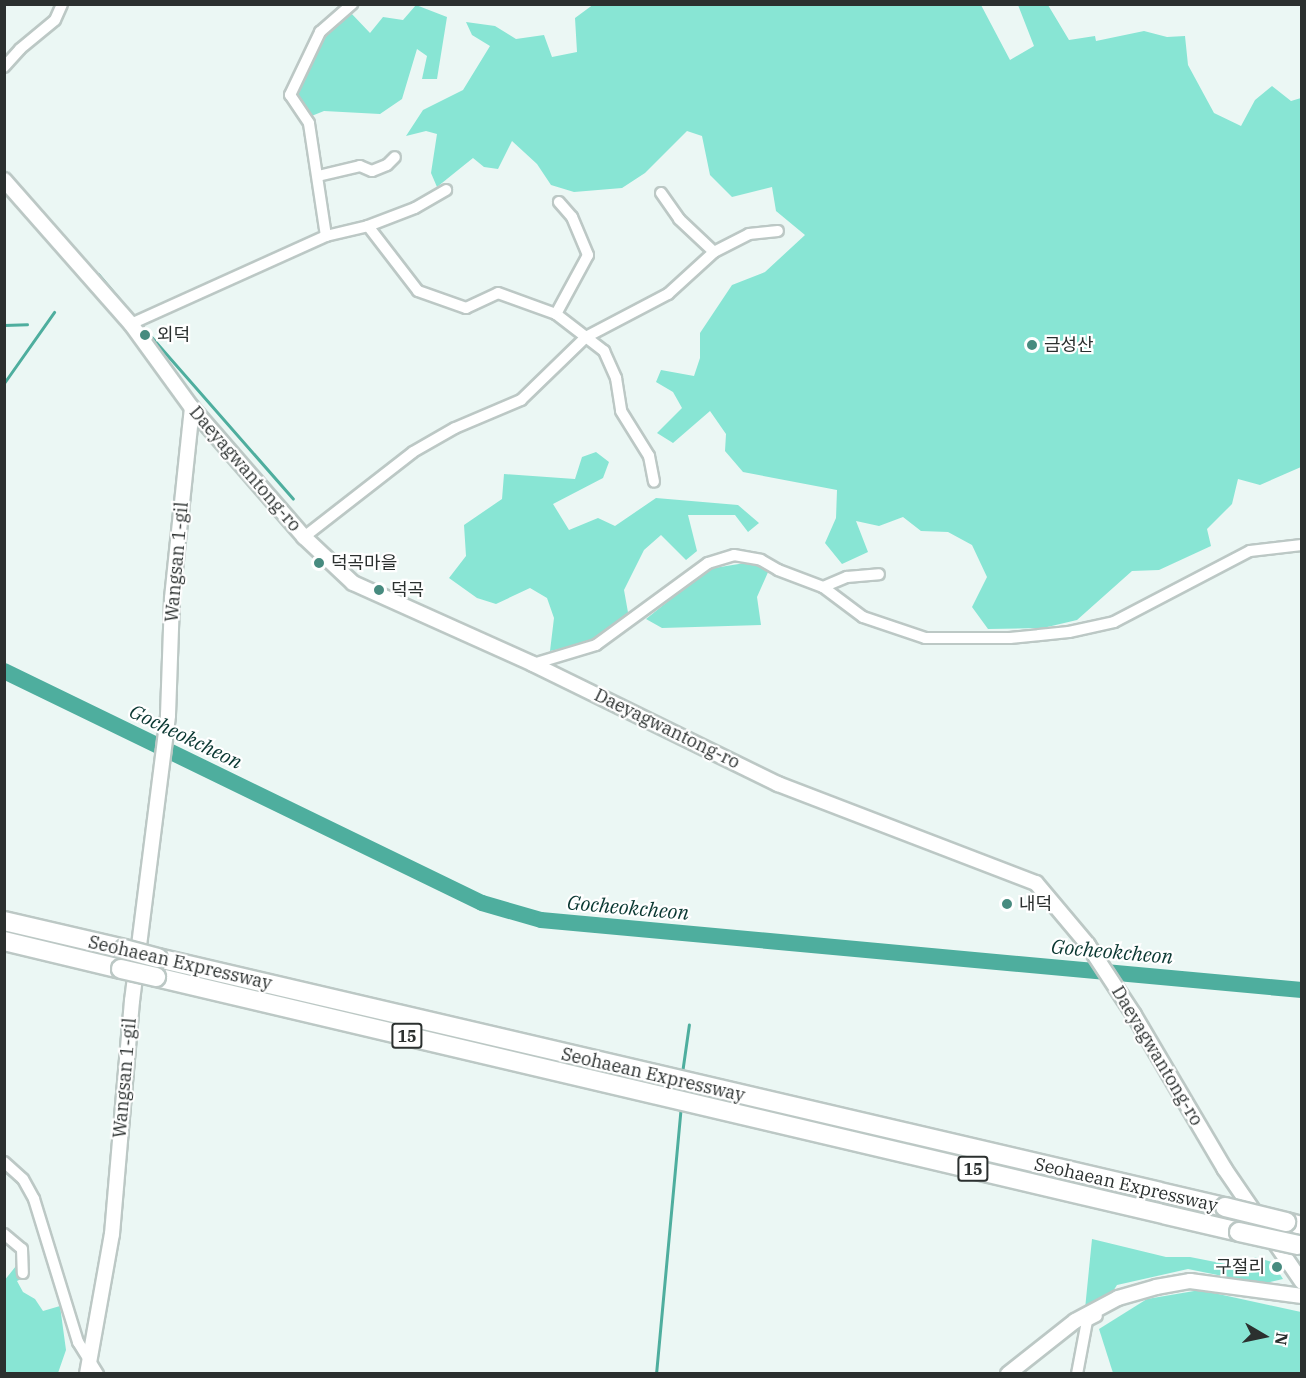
<!DOCTYPE html>
<meta charset="utf-8">
<style>
body{margin:0}
#map{position:relative;width:1306px;height:1378px;overflow:hidden;background:#ebf7f4;font-family:"IBM Plex Serif","Noto Sans KR",serif}
div>[style]{position:absolute}
[style*='--x']{left:calc(var(--x)*1px);top:calc(var(--y)*1px);width:calc(var(--w)*1px);rotate:calc(var(--a)*1deg)}
.green>*{inset:0;background:#88e5d4}
.stream>*{height:3px;margin:-1.5px;padding:0 1.5px;transform-origin:1.5px;border-radius:1.5px;background:#4eae9e}
.river>*{height:16px;margin:-8px;padding:0 8px;transform-origin:8px;border-radius:8px;background:#4eae9e}
.roads{filter:drop-shadow(2px 0 #bcc8c5) drop-shadow(-2px 0 #bcc8c5) drop-shadow(0 2px #bcc8c5) drop-shadow(0 -2px #bcc8c5)}
.street>*{height:10px;margin:-5px;padding:0 5px;transform-origin:5px;border-radius:5px;background:#fff}
.secondary>*{height:14px;margin:-7px;padding:0 7px;transform-origin:7px;border-radius:7px;background:#fff}
.highway>*{height:18px;margin:-9px;padding:0 9px;transform-origin:9px;border-radius:9px;background:#fff}
.bridges{filter:drop-shadow(2px 0 #bcc8c5) drop-shadow(-2px 0 #bcc8c5) drop-shadow(0 2px #bcc8c5) drop-shadow(0 -2px #bcc8c5)}
.highway-bridge>*{height:18px;margin:-9px;padding:0 9px;transform-origin:9px;border-radius:9px;background:#fff}
.dots>*{width:16px;height:16px;translate:-50% -50%;box-sizing:border-box;border:3px solid #fff;border-radius:50%}
span{translate:-50% -50%;white-space:nowrap;text-align:center;line-height:1.15;-webkit-text-stroke:4.5px #fff;paint-order:stroke}
.shield-label span{padding:2px 4px;background:#fff;border:2px solid;border-radius:4px;-webkit-text-stroke-width:0}
.shield-label{font-size:16px;color:#2b302f;font-weight:700}
.poi-label{font-size:18px;color:#2b302f}
.left{translate:0 -50%;text-align:left}
.right{translate:-100% -50%;text-align:right}
.street-label{font-size:18px;color:#2b302f}
.water-label{font-size:20px;color:#093731;font-style:italic}
.frame{position:absolute;inset:0;border:6px solid #2b302f;pointer-events:none}
.north{position:absolute;left:1234px;top:1306px;width:60px;height:60px;-webkit-text-stroke:4px #fff;paint-order:stroke;rotate:99deg;font-size:16px;font-weight:700;line-height:24px;text-align:center;color:#2b302f}
.north::after{content:'';display:block;margin:auto;width:21px;height:27px;background:#2b302f;clip-path:polygon(50% 0,100% 100%,50% 72%,0 100%)}
</style>
<div id="map">
<div class="green">
<div style="clip-path:polygon(594px 4px,981px 5px,1010px 60px,1034px 46px,1018px 5px,1048px 5px,1069px 40px,1095px 36px,1096px 41px,1144px 31px,1167px 37px,1185px 36px,1188px 65px,1214px 113px,1241px 126px,1255px 100px,1272px 86px,1291px 101px,1301px 98px,1301px 467px,1260px 485px,1238px 479px,1232px 504px,1207px 529px,1211px 546px,1159px 570px,1132px 571px,1077px 620px,1043px 628px,988px 629px,972px 607px,987px 577px,972px 545px,948px 532px,921px 531px,903px 517px,879px 526px,856px 521px,868px 552px,842px 564px,825px 543px,836px 518px,837px 490px,743px 472px,725px 451px,726px 434px,710px 411px,673px 443px,657px 433px,682px 408px,673px 392px,656px 382px,661px 370px,694px 376px,700px 358px,700px 333px,732px 285px,765px 272px,805px 235px,776px 211px,772px 187px,732px 197px,710px 175px,702px 136px,687px 131px,645px 173px,622px 188px,574px 192px,551px 185px,537px 164px,512px 141px,498px 169px,484px 167px,473px 158px,437px 187px,431px 173px,437px 134px,426px 131px,406px 136px,423px 110px,463px 90px,490px 46px,472px 35px,466px 22px,495px 26px,516px 39px,544px 35px,552px 57px,577px 52px,575px 18px)"></div>
<div style="clip-path:polygon(416px 5px,447px 17px,437px 79px,422px 79px,427px 56px,417px 49px,402px 99px,380px 114px,324px 111px,309px 117px,295px 90px,321px 37px,350px 12px,370px 33px,383px 17px,403px 20px)"></div>
<div style="clip-path:polygon(596px 452px,609px 462px,603px 478px,553px 504px,569px 530px,598px 518px,615px 526px,656px 498px,738px 505px,759px 523px,748px 532px,735px 515px,688px 515px,697px 551px,686px 560px,661px 535px,644px 550px,624px 590px,629px 618px,588px 643px,550px 651px,554px 618px,547px 598px,530px 588px,496px 604px,477px 598px,449px 578px,466px 556px,464px 525px,502px 499px,504px 474px,575px 479px,582px 457px)"></div>
<div style="clip-path:polygon(751px 562px,769px 570px,757px 597px,761px 625px,662px 628px,646px 619px,708px 569px)"></div>
<div style="clip-path:polygon(1092px 1239px,1166px 1257px,1190px 1257px,1246px 1268px,1255px 1257px,1272px 1262px,1283px 1279px,1262px 1284px,1188px 1269px,1117px 1285px,1110px 1296px,1085px 1309px)"></div>
<div style="clip-path:polygon(20px 1261px,21px 1279px,17px 1281px,23px 1292px,35px 1299px,43px 1311px,60px 1306px,66px 1350px,58px 1373px,5px 1373px,4px 1281px)"></div>
<div style="clip-path:polygon(1200px 1290px,1301px 1312px,1301px 1373px,1113px 1373px,1099px 1329px,1147px 1299px)"></div>
</div>
<div class="stream">
<div style="--x:98;--y:274;--w:59;--a:49.8"></div>
<div style="--x:140;--y:324;--w:232;--a:48.8"></div>
<div style="--x:4;--y:325;--w:23;--a:-2"></div>
<div style="--x:4;--y:383;--w:87;--a:-54.8"></div>
<div style="--x:682;--y:1073;--w:49;--a:-81.9"></div>
<div style="--x:4;--y:1170;--w:25;--a:42"></div>
<div style="--x:656;--y:1374;--w:268;--a:-84.7"></div>
</div>
<div class="river">
<div style="--x:4;--y:671;--w:531;--a:25.89"></div>
<div style="--x:482;--y:903;--w:61;--a:16.1"></div>
<div style="--x:541;--y:920;--w:764;--a:5.26"></div>
</div>
<div class="roads">
<div class="street">
<div style="--x:4;--y:67;--w:24;--a:-48"></div>
<div style="--x:20;--y:49;--w:45;--a:-39.6"></div>
<div style="--x:55;--y:20;--w:17;--a:-66"></div>
<div style="--x:318;--y:176;--w:43;--a:-13.4"></div>
<div style="--x:360;--y:166;--w:13;--a:23"></div>
<div style="--x:372;--y:171;--w:16;--a:-22"></div>
<div style="--x:387;--y:165;--w:11;--a:-45"></div>
<div style="--x:661;--y:193;--w:32;--a:55"></div>
<div style="--x:679;--y:219;--w:48;--a:43.3"></div>
<div style="--x:368;--y:226;--w:82;--a:52.4"></div>
<div style="--x:418;--y:291;--w:51;--a:19.5"></div>
<div style="--x:466;--y:308;--w:35;--a:-25"></div>
<div style="--x:498;--y:293;--w:62;--a:19.9"></div>
<div style="--x:556;--y:314;--w:61;--a:37.6"></div>
<div style="--x:604;--y:351;--w:30;--a:66"></div>
<div style="--x:616;--y:378;--w:33;--a:81"></div>
<div style="--x:621;--y:411;--w:53;--a:58.1"></div>
<div style="--x:649;--y:456;--w:26;--a:79"></div>
<div style="--x:326;--y:236;--w:43;--a:-13.4"></div>
<div style="--x:368;--y:226;--w:50;--a:-21"></div>
<div style="--x:415;--y:208;--w:36;--a:-30"></div>
<div style="--x:556;--y:314;--w:67;--a:-61.5"></div>
<div style="--x:588;--y:255;--w:41;--a:-112.8"></div>
<div style="--x:572;--y:217;--w:20;--a:-131"></div>
<div style="--x:131;--y:324;--w:214;--a:-24.3"></div>
<div style="--x:326;--y:236;--w:114;--a:-98.6"></div>
<div style="--x:309;--y:123;--w:34;--a:-124"></div>
<div style="--x:290;--y:95;--w:70;--a:-64.5"></div>
<div style="--x:320;--y:32;--w:43;--a:-41.2"></div>
<div style="--x:304;--y:537;--w:138;--a:-37.9"></div>
<div style="--x:413;--y:452;--w:48;--a:-29.7"></div>
<div style="--x:455;--y:428;--w:72;--a:-23"></div>
<div style="--x:521;--y:400;--w:91;--a:-44.1"></div>
<div style="--x:586;--y:337;--w:93;--a:-27.7"></div>
<div style="--x:668;--y:294;--w:62;--a:-42.4"></div>
<div style="--x:714;--y:252;--w:39;--a:-27"></div>
<div style="--x:749;--y:234;--w:29;--a:-6"></div>
<div style="--x:823;--y:587;--w:26;--a:-23"></div>
<div style="--x:847;--y:577;--w:32;--a:-5"></div>
<div style="--x:533;--y:664;--w:66;--a:-16.8"></div>
<div style="--x:596;--y:645;--w:139;--a:-36.2"></div>
<div style="--x:708;--y:563;--w:27;--a:-17"></div>
<div style="--x:734;--y:555;--w:27;--a:10"></div>
<div style="--x:761;--y:560;--w:20;--a:30"></div>
<div style="--x:778;--y:570;--w:48;--a:20.7"></div>
<div style="--x:823;--y:587;--w:50;--a:36.9"></div>
<div style="--x:863;--y:617;--w:65;--a:18.7"></div>
<div style="--x:925;--y:638;--w:85;--a:0"></div>
<div style="--x:1010;--y:638;--w:59;--a:-5.8"></div>
<div style="--x:1069;--y:632;--w:46;--a:-12.5"></div>
<div style="--x:1114;--y:622;--w:153;--a:-27.6"></div>
<div style="--x:1250;--y:551;--w:52;--a:-6.6"></div>
<div style="--x:4;--y:1162;--w:25;--a:42"></div>
<div style="--x:23;--y:1179;--w:23;--a:61"></div>
<div style="--x:34;--y:1199;--w:150;--a:72.9"></div>
<div style="--x:78;--y:1342;--w:38;--a:58"></div>
<div style="--x:4;--y:1234;--w:23;--a:40"></div>
<div style="--x:22;--y:1249;--w:24;--a:88"></div>
<div style="--x:1077;--y:1374;--w:54;--a:-79.3"></div>
<div style="--x:1087;--y:1321;--w:11;--a:-27"></div>
</div>
<div class="secondary">
<div style="--x:4;--y:180;--w:192;--a:48.6"></div>
<div style="--x:131;--y:324;--w:104;--a:54"></div>
<div style="--x:192;--y:408;--w:171;--a:49"></div>
<div style="--x:304;--y:537;--w:67;--a:43.2"></div>
<div style="--x:353;--y:583;--w:197;--a:24.2"></div>
<div style="--x:533;--y:664;--w:273;--a:26.1"></div>
<div style="--x:778;--y:784;--w:276;--a:21"></div>
<div style="--x:1036;--y:883;--w:81;--a:50"></div>
<div style="--x:1088;--y:945;--w:84;--a:56.7"></div>
<div style="--x:1134;--y:1015;--w:178;--a:59.5"></div>
<div style="--x:1224;--y:1168;--w:138;--a:55.6"></div>
<div style="--x:87;--y:1374;--w:142;--a:-79.9"></div>
<div style="--x:112;--y:1234;--w:234;--a:-85.1"></div>
<div style="--x:132;--y:1001;--w:288;--a:-82.8"></div>
<div style="--x:168;--y:715;--w:117;--a:-88"></div>
<div style="--x:172;--y:598;--w:191;--a:-84"></div>
<div style="--x:1008;--y:1374;--w:85;--a:-38.3"></div>
<div style="--x:1075;--y:1321;--w:49;--a:-28.1"></div>
<div style="--x:1118;--y:1298;--w:40;--a:-16"></div>
<div style="--x:1156;--y:1287;--w:35;--a:-10"></div>
<div style="--x:1190;--y:1281;--w:113;--a:7.6"></div>
</div>
<div class="highway">
<div style="--x:4;--y:921;--w:123;--a:13.1"></div>
<div style="--x:4;--y:941;--w:120;--a:13.5"></div>
<div style="--x:158;--y:958;--w:1096;--a:13.14"></div>
<div style="--x:156;--y:977;--w:1113;--a:13.25"></div>
<div style="--x:1286;--y:1222;--w:16;--a:14"></div>
</div>
</div>
<div class="bridges">
<div class="highway-bridge">
<div style="--x:124;--y:949;--w:35;--a:15"></div>
<div style="--x:121;--y:969;--w:36;--a:13"></div>
<div style="--x:1225;--y:1207;--w:63;--a:13.8"></div>
<div style="--x:1239;--y:1232;--w:60;--a:12.4"></div>
</div>
</div>
<div class="dots">
<div style="left:145px;top:335px;background:#478b7f"></div>
<div style="left:1032px;top:345px;background:#478b7f"></div>
<div style="left:319px;top:563px;background:#478b7f"></div>
<div style="left:379px;top:590px;background:#478b7f"></div>
<div style="left:1007px;top:904px;background:#478b7f"></div>
<div style="left:1277px;top:1267px;background:#478b7f"></div>
</div>
<div class="shield-label">
<span style="left:407px;top:1036px">15</span>
<span style="left:973px;top:1169px">15</span>
</div>
<div class="poi-label">
<span class="left" style="left:157px;top:335px">외덕</span>
<span class="left" style="left:1044px;top:345px">금성산</span>
<span class="left" style="left:331px;top:563px">덕곡마을</span>
<span class="left" style="left:391px;top:590px">덕곡</span>
<span class="left" style="left:1019px;top:904px">내덕</span>
<span class="right" style="left:1265px;top:1267px">구절리</span>
</div>
<div class="street-label">
<span style="left:245px;top:469px;rotate:49deg">Daeyagwantong-ro</span>
<span style="left:177px;top:562px;rotate:-85deg">Wangsan 1-gil</span>
<span style="left:667px;top:729px;rotate:26deg">Daeyagwantong-ro</span>
<span style="left:180px;top:963px;rotate:13deg">Seohaean Expressway</span>
<span style="left:1157px;top:1056px;rotate:59deg">Daeyagwantong-ro</span>
<span style="left:653px;top:1075px;rotate:13deg">Seohaean Expressway</span>
<span style="left:125px;top:1078px;rotate:-85deg">Wangsan 1-gil</span>
<span style="left:1126px;top:1185px;rotate:13deg">Seohaean Expressway</span>
</div>
<div class="water-label">
<span style="left:186px;top:736px;rotate:26deg">Gocheokcheon</span>
<span style="left:628px;top:907px;rotate:5deg">Gocheokcheon</span>
<span style="left:1112px;top:951px;rotate:5deg">Gocheokcheon</span>
</div>
<div class="frame"></div>
<div class="north">N</div>
</div>
